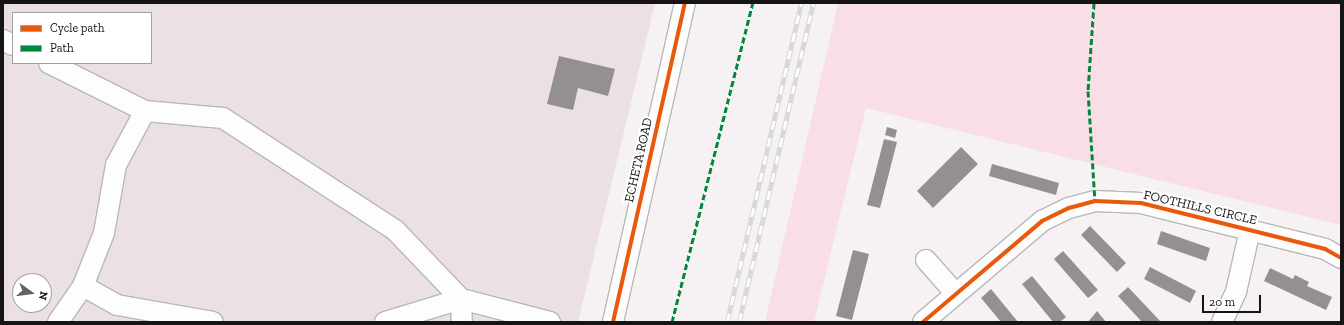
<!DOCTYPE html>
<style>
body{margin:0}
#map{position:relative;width:1344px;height:325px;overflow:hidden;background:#f6f1f3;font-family:"Zilla Slab",serif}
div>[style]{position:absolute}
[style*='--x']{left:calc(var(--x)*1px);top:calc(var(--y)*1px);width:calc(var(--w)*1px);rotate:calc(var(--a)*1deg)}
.built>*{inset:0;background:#ebe0e3}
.green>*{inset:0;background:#f9dee7}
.building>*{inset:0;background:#949091}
.roads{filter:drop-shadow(1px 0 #bab7b8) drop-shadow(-1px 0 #bab7b8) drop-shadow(0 1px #bab7b8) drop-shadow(0 -1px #bab7b8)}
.minor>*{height:20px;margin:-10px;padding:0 10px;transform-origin:10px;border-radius:10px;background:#fefdfd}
.rail>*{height:4.5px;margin-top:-2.25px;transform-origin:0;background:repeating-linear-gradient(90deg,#fff 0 9px,#d7d7d7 0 18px);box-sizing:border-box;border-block:1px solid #d7d7d7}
.quiet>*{height:3px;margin-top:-1.5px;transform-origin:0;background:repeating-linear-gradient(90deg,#00873e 0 6px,transparent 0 9px)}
.cycleway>*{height:4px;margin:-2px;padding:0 2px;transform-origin:2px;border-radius:2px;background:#e8590c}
span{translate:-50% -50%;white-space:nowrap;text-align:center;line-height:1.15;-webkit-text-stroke:4px #fff;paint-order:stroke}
.street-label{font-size:13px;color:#171415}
.frame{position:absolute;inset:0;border:4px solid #171415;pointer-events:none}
.legend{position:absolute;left:12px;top:12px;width:140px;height:52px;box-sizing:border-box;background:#fff;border:1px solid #a2a1a1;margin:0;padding:5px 7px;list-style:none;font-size:12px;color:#171415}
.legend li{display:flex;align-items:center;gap:8px;height:20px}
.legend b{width:20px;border:1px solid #a2a1a1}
.north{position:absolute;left:12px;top:273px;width:40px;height:40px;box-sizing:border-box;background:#fff;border:1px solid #a2a1a1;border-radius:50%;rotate:104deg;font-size:11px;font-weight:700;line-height:16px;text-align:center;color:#171415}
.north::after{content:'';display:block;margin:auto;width:14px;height:18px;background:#656163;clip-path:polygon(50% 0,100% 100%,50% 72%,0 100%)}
.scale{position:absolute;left:1202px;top:295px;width:59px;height:18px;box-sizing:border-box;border:2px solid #171415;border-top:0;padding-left:5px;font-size:12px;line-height:14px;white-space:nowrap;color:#171415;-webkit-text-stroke:3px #fff;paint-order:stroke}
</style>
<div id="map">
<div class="built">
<div style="clip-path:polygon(evenodd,3px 3px,655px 3px,578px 322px,3px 322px,3px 3px,13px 13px,151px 13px,151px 63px,13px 63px,13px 13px,3px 3px,20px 281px,44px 281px,44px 305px,20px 305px,20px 281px)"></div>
</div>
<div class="green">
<div style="clip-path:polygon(838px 3px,1341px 3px,1341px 225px,866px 108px,814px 322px,765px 322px)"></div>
</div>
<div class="building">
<div style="clip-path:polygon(559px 56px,615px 69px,608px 96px,578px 88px,573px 110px,547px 104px)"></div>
<div style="clip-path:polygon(887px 127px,897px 130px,895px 138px,885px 135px)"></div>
<div style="clip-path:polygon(884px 139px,897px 142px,880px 208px,867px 205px)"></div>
<div style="clip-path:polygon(961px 147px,978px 164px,933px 208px,917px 191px)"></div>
<div style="clip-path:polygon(992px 164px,1059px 183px,1056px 195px,989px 176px)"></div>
<div style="clip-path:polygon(1090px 226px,1126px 263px,1117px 272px,1081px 235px)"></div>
<div style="clip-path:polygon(1161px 231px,1210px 248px,1206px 261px,1157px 244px)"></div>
<div style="clip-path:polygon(853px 250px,869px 254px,852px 320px,836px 316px)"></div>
<div style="clip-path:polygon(1063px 251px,1098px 290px,1088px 298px,1054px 259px)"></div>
<div style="clip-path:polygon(1150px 267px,1196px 291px,1190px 303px,1144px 279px)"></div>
<div style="clip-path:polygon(1270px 268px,1293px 279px,1295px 275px,1309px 282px,1307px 286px,1332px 297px,1326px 310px,1264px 281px)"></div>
<div style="clip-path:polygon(1032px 276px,1066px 317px,1060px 322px,1053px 322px,1022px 284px)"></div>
<div style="clip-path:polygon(1128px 287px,1161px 322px,1142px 322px,1118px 296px)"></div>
<div style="clip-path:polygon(991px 289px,1018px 322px,1001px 322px,981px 298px)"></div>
<div style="clip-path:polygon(1097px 311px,1106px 322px,1088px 322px)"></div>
</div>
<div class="roads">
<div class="minor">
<div style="--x:3;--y:40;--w:11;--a:27"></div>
<div style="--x:49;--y:63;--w:107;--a:26.6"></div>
<div style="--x:926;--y:260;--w:45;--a:48.6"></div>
<div style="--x:83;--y:286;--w:39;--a:29"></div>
<div style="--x:117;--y:305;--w:97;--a:10"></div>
<div style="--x:58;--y:322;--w:44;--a:-55.2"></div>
<div style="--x:83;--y:286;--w:57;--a:-68.4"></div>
<div style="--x:104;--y:233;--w:69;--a:-80"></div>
<div style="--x:116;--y:165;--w:61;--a:-61.8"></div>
<div style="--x:145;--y:111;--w:78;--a:5.1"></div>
<div style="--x:223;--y:118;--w:205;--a:33.1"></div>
<div style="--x:395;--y:230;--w:95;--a:46.3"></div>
<div style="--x:461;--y:299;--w:92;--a:14.5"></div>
<div style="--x:385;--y:322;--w:79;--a:-16.8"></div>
<div style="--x:461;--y:299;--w:23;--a:88"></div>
<div style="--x:613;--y:322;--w:327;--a:-77.3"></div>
<div style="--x:923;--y:322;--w:156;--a:-40.3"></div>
<div style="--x:1042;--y:221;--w:30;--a:-26"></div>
<div style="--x:1069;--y:208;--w:27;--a:-15"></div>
<div style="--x:1095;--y:201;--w:46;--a:2.5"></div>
<div style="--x:1141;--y:203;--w:190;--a:14"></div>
<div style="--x:1325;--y:249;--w:18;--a:29"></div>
<div style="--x:1222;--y:322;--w:33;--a:-65"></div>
<div style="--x:1236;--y:292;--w:64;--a:-77.3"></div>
</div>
</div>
<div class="rail">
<div style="--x:727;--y:322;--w:327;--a:-76.9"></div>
<div style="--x:739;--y:322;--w:327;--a:-76.9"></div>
</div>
<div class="quiet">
<div style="--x:1094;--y:3;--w:88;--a:93.9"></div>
<div style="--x:1088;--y:91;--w:110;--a:86.4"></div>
<div style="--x:672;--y:322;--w:329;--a:-75.8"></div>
</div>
<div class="cycleway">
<div style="--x:613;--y:322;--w:327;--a:-77.3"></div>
<div style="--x:923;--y:322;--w:156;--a:-40.3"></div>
<div style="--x:1042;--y:221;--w:30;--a:-26"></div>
<div style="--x:1069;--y:208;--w:27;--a:-15"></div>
<div style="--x:1095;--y:201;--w:46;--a:2.5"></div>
<div style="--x:1141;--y:203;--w:190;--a:14"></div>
<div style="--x:1325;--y:249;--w:18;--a:29"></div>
</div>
<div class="street-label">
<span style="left:639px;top:160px;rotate:-77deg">ECHETA ROAD</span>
<span style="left:1200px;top:208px;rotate:13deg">FOOTHILLS CIRCLE</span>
</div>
<div class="frame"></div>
<ul class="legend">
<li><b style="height:5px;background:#e8590c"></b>Cycle path</li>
<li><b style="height:5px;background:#00873e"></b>Path</li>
</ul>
<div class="north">N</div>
<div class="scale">20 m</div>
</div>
